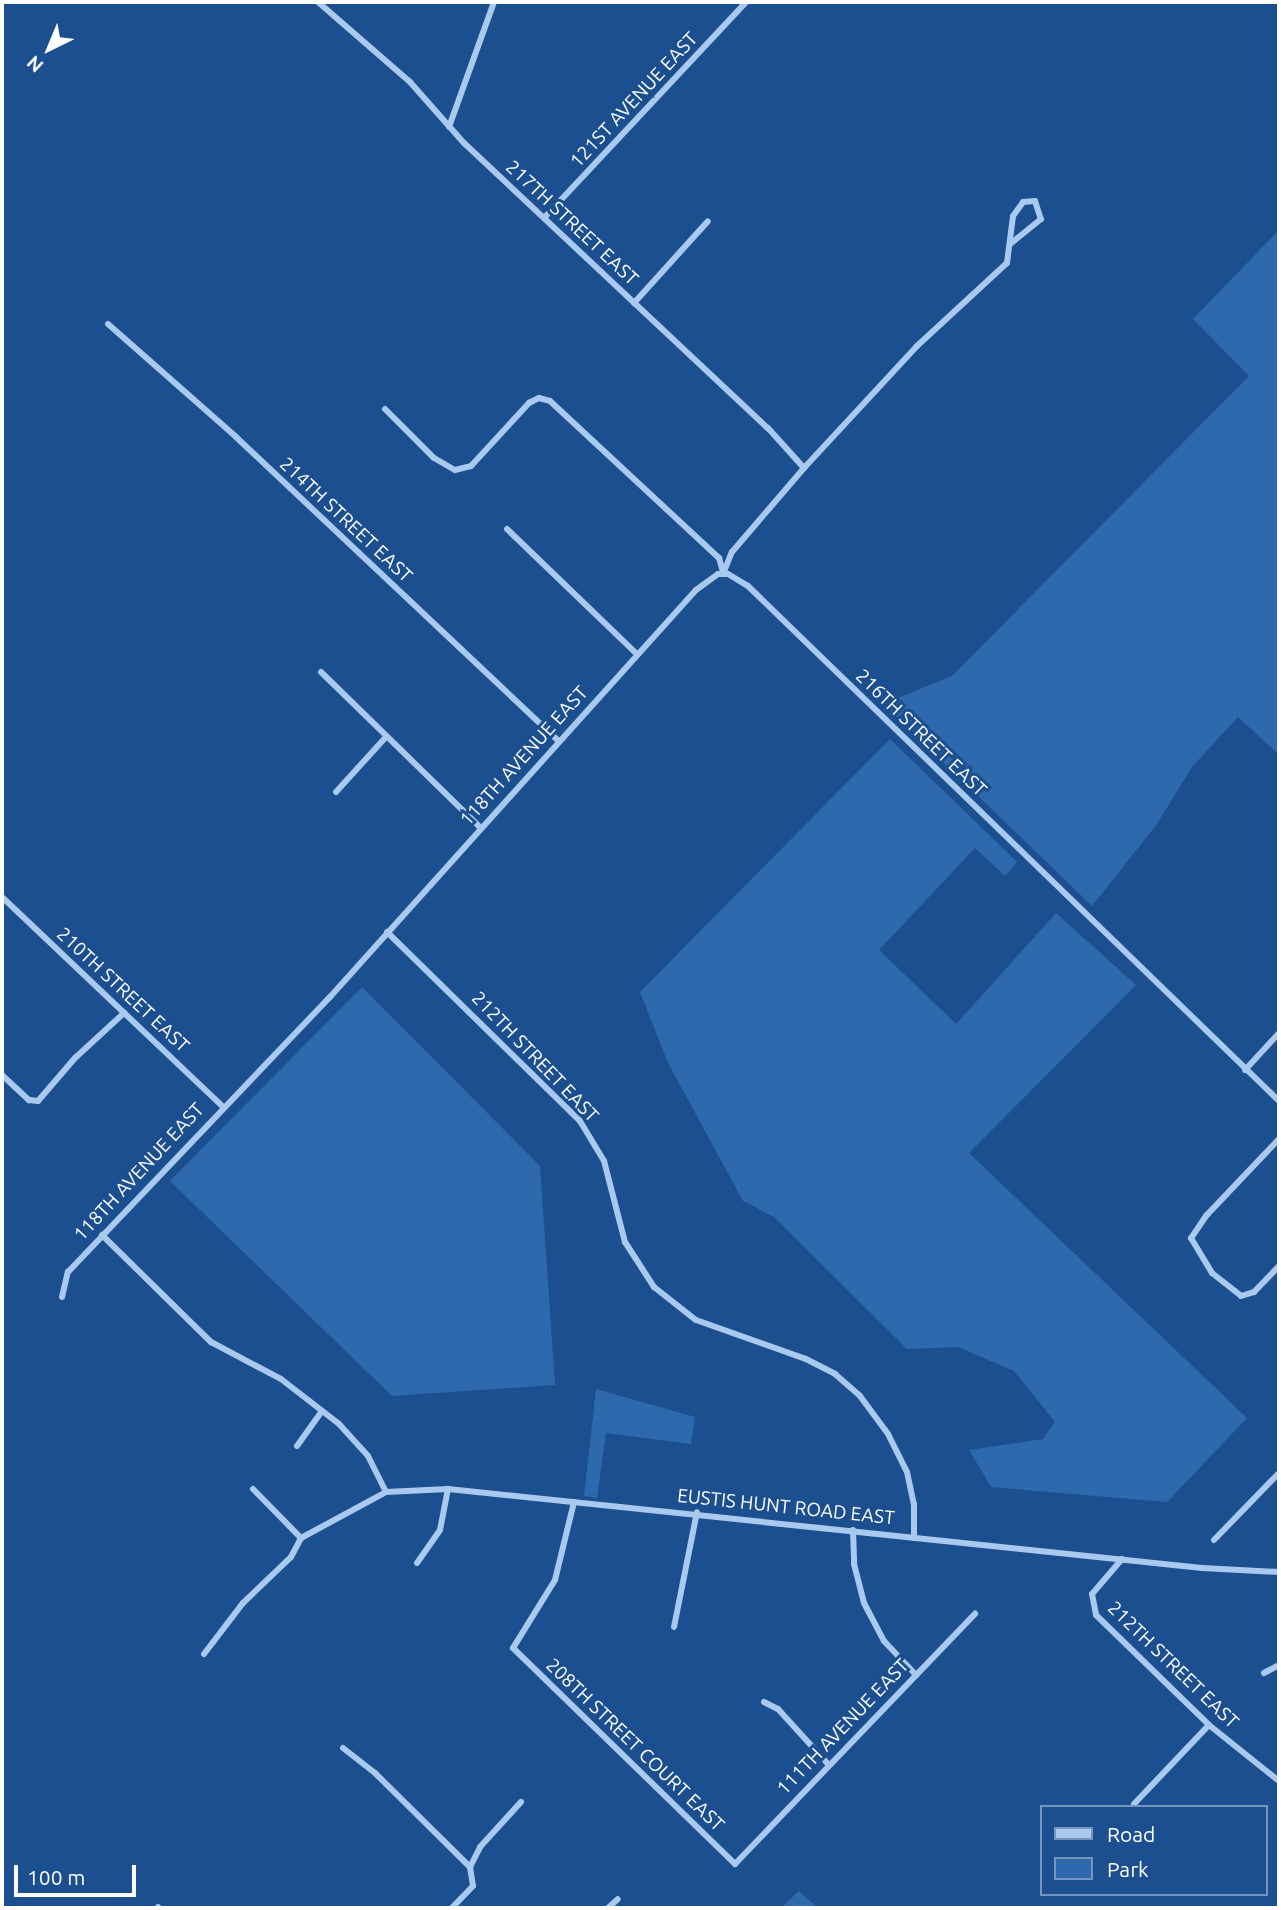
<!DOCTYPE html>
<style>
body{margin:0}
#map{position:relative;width:1281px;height:1910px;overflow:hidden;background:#1b4f8f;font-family:Ubuntu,sans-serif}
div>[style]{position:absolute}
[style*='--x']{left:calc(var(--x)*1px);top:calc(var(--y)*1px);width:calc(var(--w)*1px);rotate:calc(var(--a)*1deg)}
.green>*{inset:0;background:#2e69ad}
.minor>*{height:6px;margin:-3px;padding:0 3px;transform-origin:3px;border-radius:3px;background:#a9c9ee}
span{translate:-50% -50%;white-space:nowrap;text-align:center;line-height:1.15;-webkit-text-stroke:6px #1b4f8f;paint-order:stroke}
.street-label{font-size:19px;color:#fff}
.frame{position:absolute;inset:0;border:4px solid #fff;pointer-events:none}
.legend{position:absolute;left:1040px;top:1805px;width:228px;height:91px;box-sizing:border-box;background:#1b4f8f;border:2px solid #7695bc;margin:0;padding:9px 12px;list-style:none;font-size:21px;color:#fff}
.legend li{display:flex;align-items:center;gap:14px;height:35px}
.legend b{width:35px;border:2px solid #7695bc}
.north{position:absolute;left:14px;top:14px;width:70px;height:70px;-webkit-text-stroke:5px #1b4f8f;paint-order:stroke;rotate:223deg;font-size:19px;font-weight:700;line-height:28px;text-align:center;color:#fff}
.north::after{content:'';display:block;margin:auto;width:24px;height:32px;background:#fff;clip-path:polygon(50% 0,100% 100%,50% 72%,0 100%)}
.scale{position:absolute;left:14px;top:1865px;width:122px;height:32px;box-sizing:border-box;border:4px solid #fff;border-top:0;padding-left:9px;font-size:21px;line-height:24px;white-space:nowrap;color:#fff;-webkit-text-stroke:5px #1b4f8f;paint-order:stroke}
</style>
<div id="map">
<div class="green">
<div style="clip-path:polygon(1279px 230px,1279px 755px,1238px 717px,1192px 767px,1157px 824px,1092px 906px,883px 704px,952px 676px,1249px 376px,1193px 319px)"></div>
<div style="clip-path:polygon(890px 739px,1017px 862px,1005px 876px,975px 848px,879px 950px,956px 1024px,1056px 913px,1136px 985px,969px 1153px,1247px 1418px,1167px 1502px,991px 1487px,969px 1450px,1043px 1439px,1055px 1422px,1014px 1371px,958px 1347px,907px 1349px,774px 1217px,743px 1201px,668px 1063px,640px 992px)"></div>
<div style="clip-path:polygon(362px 987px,540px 1166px,555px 1385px,392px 1396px,170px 1181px)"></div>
<div style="clip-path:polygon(596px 1389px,695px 1417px,691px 1444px,606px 1433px,597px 1498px,584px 1496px)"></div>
<div style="clip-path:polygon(799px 1891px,818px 1908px,781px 1908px)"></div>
</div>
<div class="minor">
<div style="--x:318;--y:2;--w:122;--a:41"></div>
<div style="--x:410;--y:82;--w:81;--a:48.5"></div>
<div style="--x:464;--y:143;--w:417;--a:43.2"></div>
<div style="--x:768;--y:428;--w:54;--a:48"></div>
<div style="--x:449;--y:127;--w:133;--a:-70.2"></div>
<div style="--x:544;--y:218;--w:296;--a:-46.9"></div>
<div style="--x:634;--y:303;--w:110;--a:-47.9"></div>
<div style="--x:108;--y:324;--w:171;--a:41.4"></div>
<div style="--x:236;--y:437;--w:444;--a:43.3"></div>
<div style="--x:385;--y:409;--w:69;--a:45"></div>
<div style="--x:434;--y:458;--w:24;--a:30"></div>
<div style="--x:455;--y:470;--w:16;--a:-14"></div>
<div style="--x:471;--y:466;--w:86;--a:-47.4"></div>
<div style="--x:529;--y:403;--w:11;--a:-27"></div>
<div style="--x:539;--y:398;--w:11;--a:15"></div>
<div style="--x:550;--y:401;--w:231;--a:42.9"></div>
<div style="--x:719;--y:558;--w:15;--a:74"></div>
<div style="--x:507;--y:529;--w:180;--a:43.9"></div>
<div style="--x:723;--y:574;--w:24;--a:-68"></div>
<div style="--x:732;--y:552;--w:111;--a:-49.4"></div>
<div style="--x:804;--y:468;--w:166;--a:-47.2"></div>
<div style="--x:917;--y:346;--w:122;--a:-42.7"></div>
<div style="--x:1007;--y:263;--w:47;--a:-82.7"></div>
<div style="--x:1013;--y:216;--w:17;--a:-54"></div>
<div style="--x:1023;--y:202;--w:12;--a:-5"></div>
<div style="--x:1035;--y:201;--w:19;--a:72"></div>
<div style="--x:1041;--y:219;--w:38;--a:141"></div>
<div style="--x:321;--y:672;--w:223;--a:44.3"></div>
<div style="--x:336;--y:792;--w:72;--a:-47.8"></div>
<div style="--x:2;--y:897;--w:303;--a:43.5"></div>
<div style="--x:387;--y:932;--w:270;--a:44.4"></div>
<div style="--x:580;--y:1121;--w:47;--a:59"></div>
<div style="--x:604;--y:1161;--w:84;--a:75.5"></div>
<div style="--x:625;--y:1242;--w:54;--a:57.2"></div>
<div style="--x:654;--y:1287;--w:53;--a:38.2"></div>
<div style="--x:696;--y:1320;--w:117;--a:19.5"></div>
<div style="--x:806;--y:1359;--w:33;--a:27"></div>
<div style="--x:835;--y:1374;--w:33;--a:41"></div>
<div style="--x:860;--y:1396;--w:47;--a:53.6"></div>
<div style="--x:888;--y:1434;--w:42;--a:63.4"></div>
<div style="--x:907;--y:1472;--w:33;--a:78"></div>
<div style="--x:914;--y:1504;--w:34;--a:90"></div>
<div style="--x:1245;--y:1070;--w:50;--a:-47.4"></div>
<div style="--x:2;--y:1075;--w:37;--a:43"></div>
<div style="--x:29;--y:1100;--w:9;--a:6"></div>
<div style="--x:38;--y:1101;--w:57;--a:-49.3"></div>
<div style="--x:75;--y:1058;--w:67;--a:-42.6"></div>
<div style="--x:1279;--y:1139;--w:106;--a:133.5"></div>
<div style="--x:1206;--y:1216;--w:27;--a:124"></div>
<div style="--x:1191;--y:1238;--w:41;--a:59"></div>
<div style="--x:1212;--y:1273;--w:37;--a:38"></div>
<div style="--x:1241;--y:1296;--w:14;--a:-17"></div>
<div style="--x:1254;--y:1292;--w:36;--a:-46"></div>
<div style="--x:102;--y:1235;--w:153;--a:44.5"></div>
<div style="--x:211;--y:1342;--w:79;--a:27.9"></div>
<div style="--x:281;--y:1379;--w:73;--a:37.8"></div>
<div style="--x:339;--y:1424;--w:43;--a:47.8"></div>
<div style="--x:368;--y:1456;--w:40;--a:63.4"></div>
<div style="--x:62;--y:1297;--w:26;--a:-77"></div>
<div style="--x:68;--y:1272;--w:380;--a:-46.4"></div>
<div style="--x:330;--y:997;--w:547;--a:-48.04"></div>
<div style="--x:696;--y:590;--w:27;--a:-36"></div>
<div style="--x:718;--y:574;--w:10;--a:0"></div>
<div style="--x:728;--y:574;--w:23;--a:31"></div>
<div style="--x:748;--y:586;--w:740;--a:44.12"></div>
<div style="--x:297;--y:1446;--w:43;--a:-54.5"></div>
<div style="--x:253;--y:1489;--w:69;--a:45.6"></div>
<div style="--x:574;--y:1502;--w:80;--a:103.7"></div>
<div style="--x:555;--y:1580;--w:80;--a:121.7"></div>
<div style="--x:513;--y:1648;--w:310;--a:44.2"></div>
<div style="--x:735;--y:1864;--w:347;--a:-46.2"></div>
<div style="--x:853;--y:1530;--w:34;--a:88"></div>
<div style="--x:854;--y:1564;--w:40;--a:75.6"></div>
<div style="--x:864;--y:1603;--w:43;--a:62.2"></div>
<div style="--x:884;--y:1641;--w:47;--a:46.7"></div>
<div style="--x:301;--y:1538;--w:97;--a:-28.4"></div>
<div style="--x:386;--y:1492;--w:62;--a:-2.8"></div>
<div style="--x:448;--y:1489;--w:758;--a:5.98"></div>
<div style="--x:1202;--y:1568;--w:77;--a:3"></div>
<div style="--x:1214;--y:1540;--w:93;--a:-45.9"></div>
<div style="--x:1122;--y:1559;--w:46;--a:130.6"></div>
<div style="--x:1092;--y:1594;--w:21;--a:79"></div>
<div style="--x:1096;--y:1615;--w:158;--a:44.2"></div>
<div style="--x:1209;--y:1725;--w:90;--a:38.7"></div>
<div style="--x:417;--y:1563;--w:40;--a:-55.1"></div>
<div style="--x:440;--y:1530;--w:42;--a:-79"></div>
<div style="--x:674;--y:1627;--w:117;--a:-78.7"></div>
<div style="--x:204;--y:1654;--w:64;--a:-52.6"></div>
<div style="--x:243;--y:1603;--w:66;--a:-43.8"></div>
<div style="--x:291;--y:1557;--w:21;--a:-62"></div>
<div style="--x:1264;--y:1673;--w:17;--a:-28"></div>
<div style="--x:764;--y:1702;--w:16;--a:27"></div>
<div style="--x:778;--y:1709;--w:74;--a:47.7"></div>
<div style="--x:343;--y:1748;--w:41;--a:38"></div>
<div style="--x:375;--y:1773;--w:134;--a:44.7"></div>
<div style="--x:470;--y:1867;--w:19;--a:81"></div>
<div style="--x:473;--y:1886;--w:30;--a:134"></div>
<div style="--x:1134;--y:1804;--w:109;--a:-46.5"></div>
<div style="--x:470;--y:1867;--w:22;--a:-63"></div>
<div style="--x:480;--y:1847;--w:61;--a:-47.7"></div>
<div style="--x:158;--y:1907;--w:1;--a:45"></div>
<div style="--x:608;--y:1908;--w:13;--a:-42"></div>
</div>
<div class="street-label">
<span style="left:634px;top:100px;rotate:-47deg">121ST AVENUE EAST</span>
<span style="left:572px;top:223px;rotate:43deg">217TH STREET EAST</span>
<span style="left:346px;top:520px;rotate:43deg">214TH STREET EAST</span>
<span style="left:921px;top:733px;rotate:44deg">216TH STREET EAST</span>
<span style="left:524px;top:756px;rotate:-48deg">118TH AVENUE EAST</span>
<span style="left:123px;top:990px;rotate:43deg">210TH STREET EAST</span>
<span style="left:535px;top:1057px;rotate:46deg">212TH STREET EAST</span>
<span style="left:139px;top:1172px;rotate:-47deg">118TH AVENUE EAST</span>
<span style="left:786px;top:1507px;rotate:6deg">EUSTIS HUNT ROAD EAST</span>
<span style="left:1173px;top:1665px;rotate:44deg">212TH STREET EAST</span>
<span style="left:843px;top:1727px;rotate:-46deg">111TH AVENUE EAST</span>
<span style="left:635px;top:1745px;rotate:44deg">208TH STREET COURT EAST</span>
</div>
<div class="frame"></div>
<ul class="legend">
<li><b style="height:9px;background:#a9c9ee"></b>Road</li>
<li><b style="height:19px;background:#2e69ad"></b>Park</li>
</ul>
<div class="north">N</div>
<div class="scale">100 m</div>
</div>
